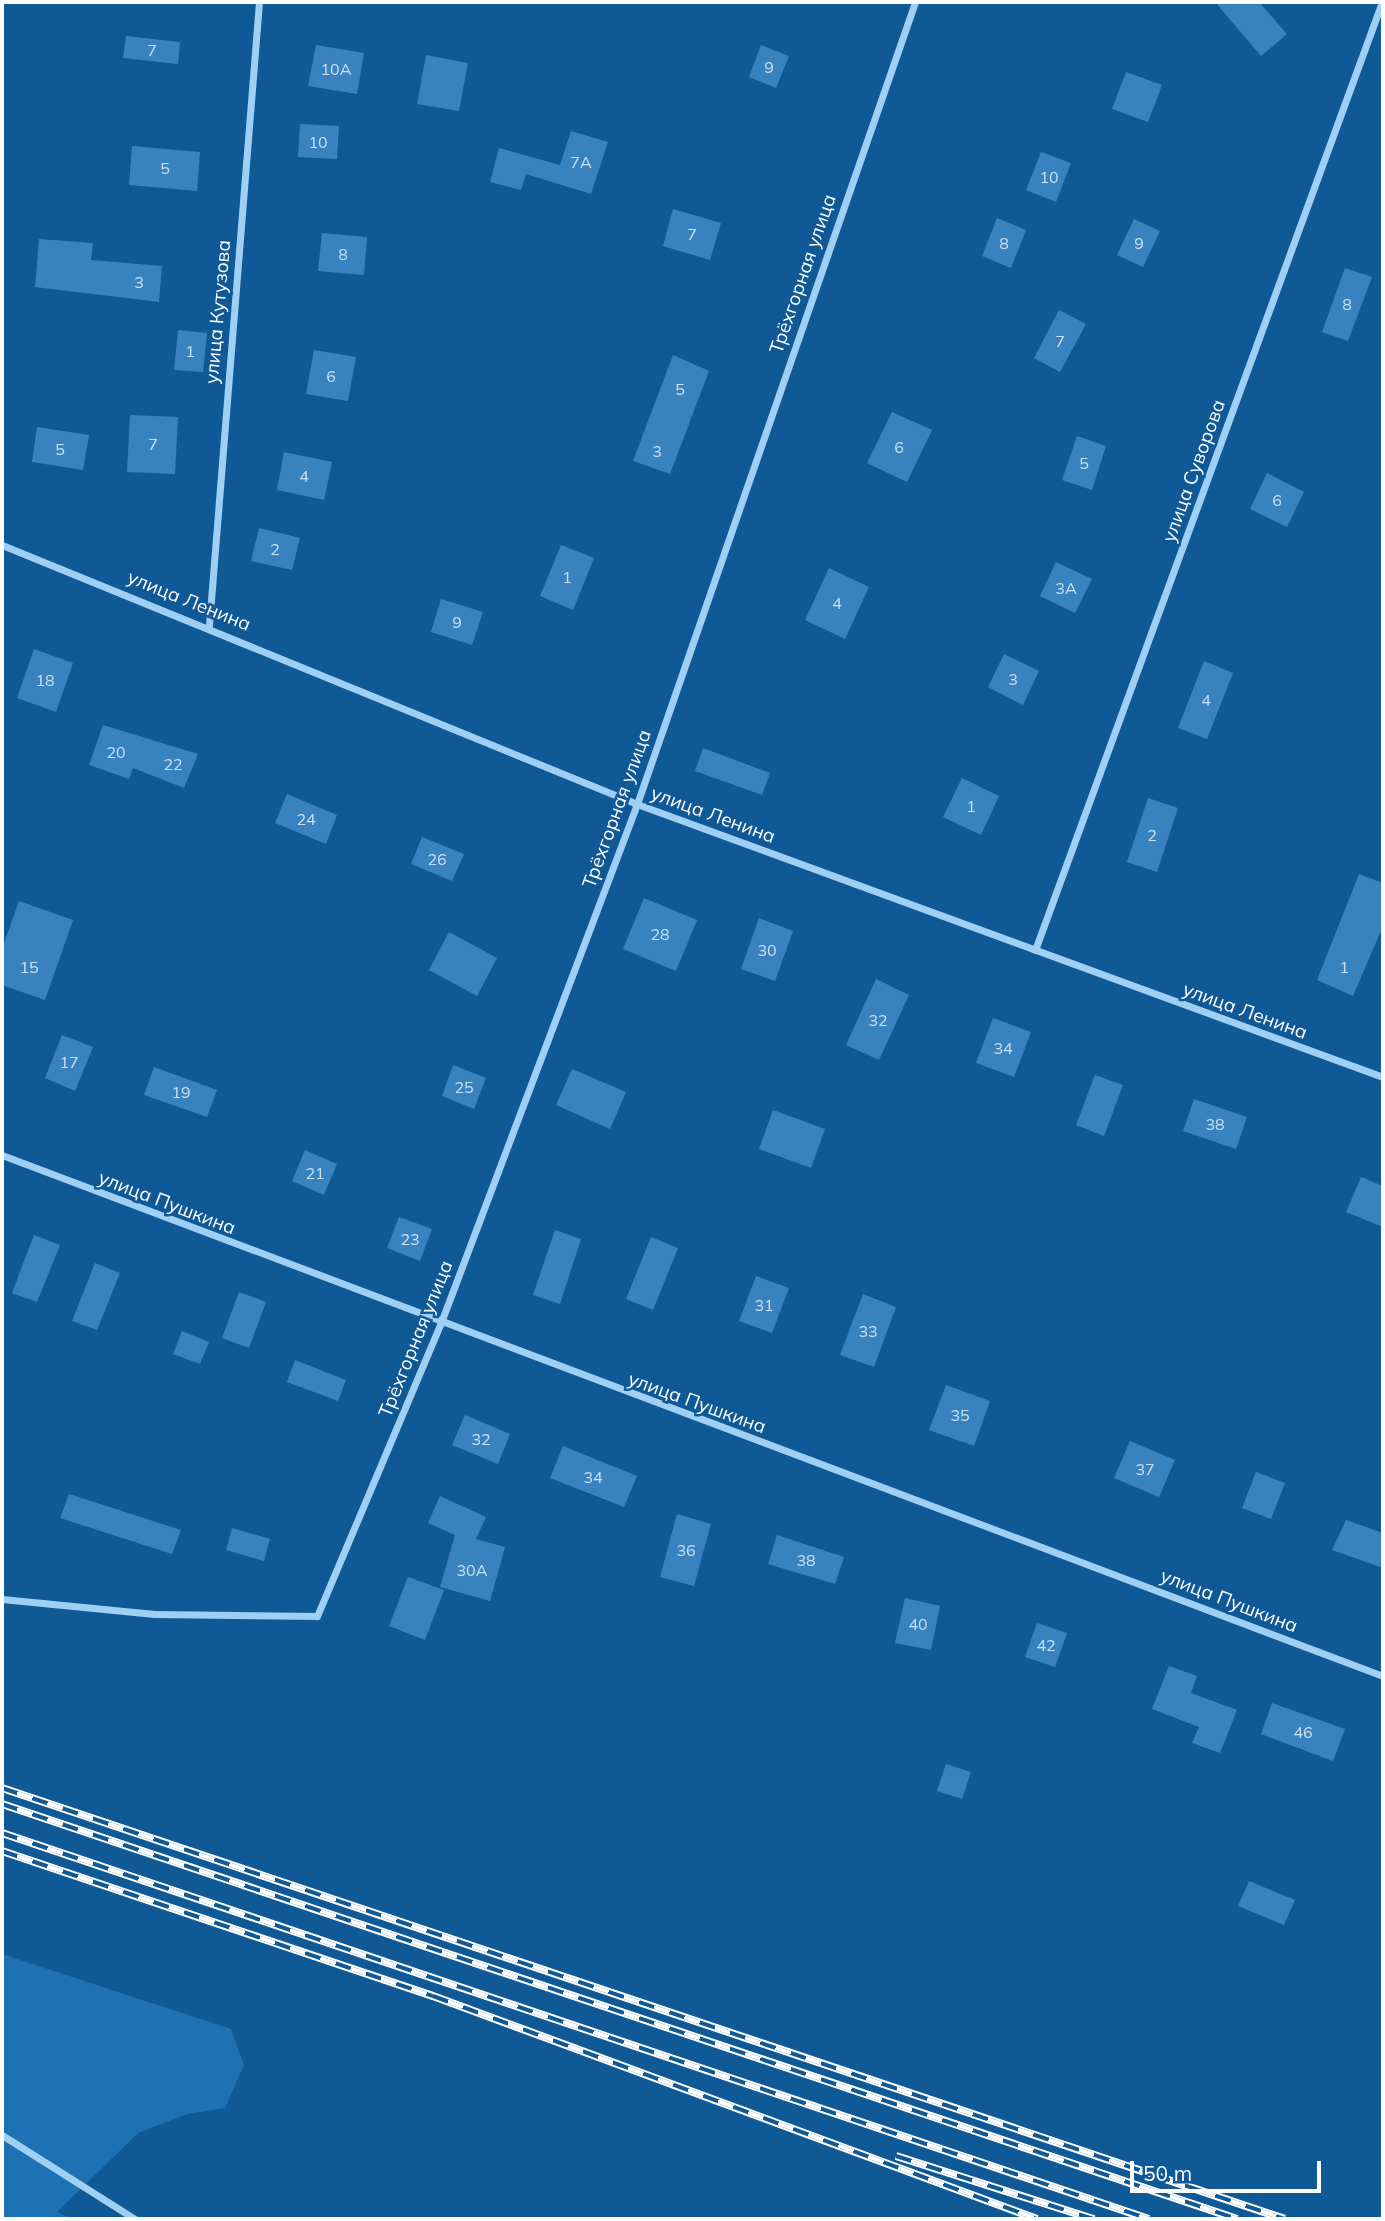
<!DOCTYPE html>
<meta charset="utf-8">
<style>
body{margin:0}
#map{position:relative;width:1385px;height:2221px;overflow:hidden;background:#105997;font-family:Mulish,sans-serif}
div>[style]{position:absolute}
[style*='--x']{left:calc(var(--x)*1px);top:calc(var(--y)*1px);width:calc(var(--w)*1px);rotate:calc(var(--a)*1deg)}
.green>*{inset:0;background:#1e72b4}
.building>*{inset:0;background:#3883bf}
.minor>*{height:7px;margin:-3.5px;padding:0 3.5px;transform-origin:3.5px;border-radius:3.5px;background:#a0cff4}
.rail>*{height:8px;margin-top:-4px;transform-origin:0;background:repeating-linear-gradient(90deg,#105997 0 16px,#fff 0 32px);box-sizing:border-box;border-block:2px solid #fff}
span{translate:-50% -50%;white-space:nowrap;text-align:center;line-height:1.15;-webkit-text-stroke:5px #105997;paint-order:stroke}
.number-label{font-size:16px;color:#cde0ef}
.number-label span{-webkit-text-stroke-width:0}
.street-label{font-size:19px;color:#fff}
.frame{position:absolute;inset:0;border:4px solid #fff;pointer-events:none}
.scale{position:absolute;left:1130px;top:2161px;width:191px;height:32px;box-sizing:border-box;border:4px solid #fff;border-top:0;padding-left:9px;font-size:21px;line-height:24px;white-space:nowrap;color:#fff;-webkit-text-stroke:5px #105997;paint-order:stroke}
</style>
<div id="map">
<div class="green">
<div style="clip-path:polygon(2px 1954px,231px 2029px,244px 2065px,225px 2108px,187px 2114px,138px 2133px,57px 2212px,73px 2219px,2px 2219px)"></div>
</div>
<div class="building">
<div style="clip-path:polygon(1215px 2px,1259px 2px,1287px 34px,1261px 56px)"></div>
<div style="clip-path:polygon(126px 36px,180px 42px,178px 64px,123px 58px)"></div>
<div style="clip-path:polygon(316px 45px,364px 53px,357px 94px,308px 86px)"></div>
<div style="clip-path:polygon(761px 45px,789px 56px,776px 88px,749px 77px)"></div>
<div style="clip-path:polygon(426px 55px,468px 63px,459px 111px,417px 104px)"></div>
<div style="clip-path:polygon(1126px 72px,1162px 85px,1148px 122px,1112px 109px)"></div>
<div style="clip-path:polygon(300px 124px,339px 126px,337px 159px,298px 157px)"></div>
<div style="clip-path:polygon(571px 131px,608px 142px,591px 194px,526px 174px,521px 190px,490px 182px,499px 148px,560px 165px)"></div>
<div style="clip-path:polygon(132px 146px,200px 152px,197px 191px,129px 185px)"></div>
<div style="clip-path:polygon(1041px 152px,1071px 163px,1056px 202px,1026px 190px)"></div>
<div style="clip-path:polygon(673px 209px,721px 223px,710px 260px,663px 246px)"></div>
<div style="clip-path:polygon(997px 218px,1026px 230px,1011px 268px,982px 256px)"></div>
<div style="clip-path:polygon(1134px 219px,1160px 231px,1143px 267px,1117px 255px)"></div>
<div style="clip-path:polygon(322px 233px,367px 237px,364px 275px,318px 271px)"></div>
<div style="clip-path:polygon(39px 239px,93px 243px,91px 260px,162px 266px,159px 302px,35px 287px)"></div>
<div style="clip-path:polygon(1345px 268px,1372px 277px,1348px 341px,1322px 332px)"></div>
<div style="clip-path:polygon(1059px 310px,1086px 324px,1060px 372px,1034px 358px)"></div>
<div style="clip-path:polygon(178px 330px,207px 333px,203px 372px,174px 370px)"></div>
<div style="clip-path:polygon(314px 350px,356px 357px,348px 401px,306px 394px)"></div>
<div style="clip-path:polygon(673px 355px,709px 371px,670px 474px,633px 461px)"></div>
<div style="clip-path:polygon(892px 412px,932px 430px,907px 482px,867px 463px)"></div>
<div style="clip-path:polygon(130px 415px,178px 417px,175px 474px,127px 472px)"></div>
<div style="clip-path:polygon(37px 427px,89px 435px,83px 470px,32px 462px)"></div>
<div style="clip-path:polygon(1077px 436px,1106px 446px,1092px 490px,1062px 480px)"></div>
<div style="clip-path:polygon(284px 452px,332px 462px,324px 500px,277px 490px)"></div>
<div style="clip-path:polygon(1267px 473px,1304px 492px,1287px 527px,1250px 509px)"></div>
<div style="clip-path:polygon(259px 528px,300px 538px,292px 570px,251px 561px)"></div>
<div style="clip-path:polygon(561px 545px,594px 558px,573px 610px,540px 596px)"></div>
<div style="clip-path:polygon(1056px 562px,1092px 579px,1075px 613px,1040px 596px)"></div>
<div style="clip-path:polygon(829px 568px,869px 587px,845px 639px,805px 620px)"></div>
<div style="clip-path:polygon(441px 599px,483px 612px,472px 645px,431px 632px)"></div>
<div style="clip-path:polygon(34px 649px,73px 663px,56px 712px,17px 698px)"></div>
<div style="clip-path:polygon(1004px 654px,1039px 671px,1023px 705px,988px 687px)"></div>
<div style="clip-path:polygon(1204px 661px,1233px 673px,1207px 739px,1178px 728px)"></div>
<div style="clip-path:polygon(103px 725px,198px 754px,184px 788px,133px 768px,129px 779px,89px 765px)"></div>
<div style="clip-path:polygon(703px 748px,770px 773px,762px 795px,695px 771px)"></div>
<div style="clip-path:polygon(962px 778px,999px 796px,981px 835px,943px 817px)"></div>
<div style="clip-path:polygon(287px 794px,337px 815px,326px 844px,275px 823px)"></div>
<div style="clip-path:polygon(1148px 798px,1178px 808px,1157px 872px,1127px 862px)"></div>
<div style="clip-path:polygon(422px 837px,464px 854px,452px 881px,411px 864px)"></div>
<div style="clip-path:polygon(1359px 874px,1383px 883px,1383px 926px,1353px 996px,1317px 980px)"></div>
<div style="clip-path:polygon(644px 898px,697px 920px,676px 971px,623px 949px)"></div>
<div style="clip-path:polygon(19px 901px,73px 920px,45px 1000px,2px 985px,2px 949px)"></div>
<div style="clip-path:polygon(759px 918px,793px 931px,775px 981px,741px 969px)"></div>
<div style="clip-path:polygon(449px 932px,497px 958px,477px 996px,429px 970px)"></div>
<div style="clip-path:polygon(876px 979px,909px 995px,879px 1060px,846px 1045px)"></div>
<div style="clip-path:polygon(993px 1018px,1031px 1032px,1014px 1077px,976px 1063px)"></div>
<div style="clip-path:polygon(62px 1035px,93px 1047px,75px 1091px,45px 1078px)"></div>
<div style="clip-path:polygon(453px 1065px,486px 1078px,474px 1109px,442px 1096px)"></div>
<div style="clip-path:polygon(154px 1067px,217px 1090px,207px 1117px,144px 1095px)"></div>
<div style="clip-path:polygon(572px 1069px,626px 1092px,610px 1129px,556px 1105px)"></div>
<div style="clip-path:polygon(1095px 1075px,1123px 1085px,1104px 1136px,1076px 1125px)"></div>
<div style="clip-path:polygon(1194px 1099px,1247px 1117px,1236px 1149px,1183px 1131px)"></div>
<div style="clip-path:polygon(773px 1110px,825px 1129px,811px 1168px,759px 1149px)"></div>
<div style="clip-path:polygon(305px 1150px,337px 1164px,324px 1195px,292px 1181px)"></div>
<div style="clip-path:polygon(1361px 1177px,1383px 1186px,1383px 1227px,1346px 1212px)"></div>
<div style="clip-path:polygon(399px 1217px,432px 1229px,420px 1261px,387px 1248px)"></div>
<div style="clip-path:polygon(555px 1230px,581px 1239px,560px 1304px,533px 1295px)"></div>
<div style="clip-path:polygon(34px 1235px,60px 1245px,37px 1302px,12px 1293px)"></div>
<div style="clip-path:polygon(651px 1237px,678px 1248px,653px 1310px,626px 1299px)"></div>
<div style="clip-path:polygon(95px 1263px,120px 1273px,97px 1330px,72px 1321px)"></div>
<div style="clip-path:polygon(756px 1276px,789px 1288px,772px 1333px,739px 1321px)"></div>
<div style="clip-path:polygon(239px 1292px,266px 1302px,249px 1348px,222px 1338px)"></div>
<div style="clip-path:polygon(863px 1294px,896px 1307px,874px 1367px,840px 1355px)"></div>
<div style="clip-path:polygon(182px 1331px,209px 1342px,200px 1364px,173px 1354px)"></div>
<div style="clip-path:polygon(295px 1360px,346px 1380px,338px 1401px,287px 1382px)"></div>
<div style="clip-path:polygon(946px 1385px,990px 1401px,974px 1446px,929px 1430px)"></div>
<div style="clip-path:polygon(465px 1415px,510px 1434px,498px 1464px,452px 1445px)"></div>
<div style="clip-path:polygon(1130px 1441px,1175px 1460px,1159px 1497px,1114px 1478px)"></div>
<div style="clip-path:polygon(563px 1446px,637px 1476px,624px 1507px,550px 1478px)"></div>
<div style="clip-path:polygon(1256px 1472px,1285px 1483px,1271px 1519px,1242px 1508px)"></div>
<div style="clip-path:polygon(69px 1494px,181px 1530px,172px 1554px,60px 1518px)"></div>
<div style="clip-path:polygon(440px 1496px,486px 1517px,476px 1539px,505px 1547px,490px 1601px,440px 1587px,455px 1535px,428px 1523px)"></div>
<div style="clip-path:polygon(677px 1514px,711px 1524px,694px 1586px,660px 1577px)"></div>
<div style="clip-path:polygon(1346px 1520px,1383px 1533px,1383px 1568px,1332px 1550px)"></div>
<div style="clip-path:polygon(232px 1528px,270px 1539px,264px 1561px,226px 1550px)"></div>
<div style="clip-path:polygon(777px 1535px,844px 1557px,835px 1584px,768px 1564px)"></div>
<div style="clip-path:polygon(408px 1577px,444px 1590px,425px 1640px,389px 1626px)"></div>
<div style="clip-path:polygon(905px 1598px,940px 1606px,931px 1650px,895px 1643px)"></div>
<div style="clip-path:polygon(1037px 1623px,1067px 1633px,1055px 1667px,1025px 1657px)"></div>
<div style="clip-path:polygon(1169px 1666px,1197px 1676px,1191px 1693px,1237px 1710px,1220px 1753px,1192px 1743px,1199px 1727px,1152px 1709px)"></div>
<div style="clip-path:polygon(1272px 1703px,1345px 1729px,1333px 1761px,1261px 1734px)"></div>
<div style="clip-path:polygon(946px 1764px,971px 1772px,962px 1799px,937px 1791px)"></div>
<div style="clip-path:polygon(1249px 1881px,1295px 1900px,1284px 1925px,1238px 1906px)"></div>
</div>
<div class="minor">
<div style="--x:2;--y:545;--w:686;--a:22.19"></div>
<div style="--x:637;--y:804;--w:794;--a:20.1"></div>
<div style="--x:209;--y:625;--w:625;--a:-85.41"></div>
<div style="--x:1035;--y:950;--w:1010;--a:-69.9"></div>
<div style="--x:2;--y:1155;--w:1476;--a:20.67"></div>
<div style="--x:2;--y:1599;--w:153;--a:5.6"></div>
<div style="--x:154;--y:1614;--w:163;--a:0.7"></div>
<div style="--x:317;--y:1616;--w:316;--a:-67.1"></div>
<div style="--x:440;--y:1325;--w:557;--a:-69.29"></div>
<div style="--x:637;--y:804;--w:849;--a:-70.88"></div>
<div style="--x:2;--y:2135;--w:157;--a:32.3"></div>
</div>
<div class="rail">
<div style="--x:2;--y:1788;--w:1353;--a:18.57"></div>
<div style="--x:2;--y:1804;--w:1303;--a:18.57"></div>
<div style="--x:2;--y:1833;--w:1210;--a:18.6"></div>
<div style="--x:2;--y:1851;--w:455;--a:18.6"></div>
<div style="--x:433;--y:1996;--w:644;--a:20.26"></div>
<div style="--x:896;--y:2156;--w:208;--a:17.7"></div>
</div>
<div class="number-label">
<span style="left:152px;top:50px">7</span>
<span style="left:769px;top:67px">9</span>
<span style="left:336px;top:69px">10А</span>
<span style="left:318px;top:142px">10</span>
<span style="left:581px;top:162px">7А</span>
<span style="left:165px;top:168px">5</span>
<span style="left:1049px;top:177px">10</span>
<span style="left:692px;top:234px">7</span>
<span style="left:1004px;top:243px">8</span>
<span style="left:1139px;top:243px">9</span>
<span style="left:343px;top:254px">8</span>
<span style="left:139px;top:282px">3</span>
<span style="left:1347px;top:304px">8</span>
<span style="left:1060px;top:341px">7</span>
<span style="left:190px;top:351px">1</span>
<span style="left:331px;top:376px">6</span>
<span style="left:680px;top:389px">5</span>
<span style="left:153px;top:444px">7</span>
<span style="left:899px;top:447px">6</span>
<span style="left:60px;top:449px">5</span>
<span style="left:657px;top:451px">3</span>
<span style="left:1084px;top:463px">5</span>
<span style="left:304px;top:476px">4</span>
<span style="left:1277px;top:500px">6</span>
<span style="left:275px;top:549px">2</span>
<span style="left:567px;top:577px">1</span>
<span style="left:1066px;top:588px">3А</span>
<span style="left:837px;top:603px">4</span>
<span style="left:457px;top:622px">9</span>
<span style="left:1013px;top:679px">3</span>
<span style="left:45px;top:680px">18</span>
<span style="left:1206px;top:700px">4</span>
<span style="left:116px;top:752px">20</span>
<span style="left:173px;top:764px">22</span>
<span style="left:971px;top:806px">1</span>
<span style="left:306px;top:819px">24</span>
<span style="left:1152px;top:835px">2</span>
<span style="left:437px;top:859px">26</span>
<span style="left:660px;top:934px">28</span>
<span style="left:767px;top:950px">30</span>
<span style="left:29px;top:967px">15</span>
<span style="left:1344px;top:967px">1</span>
<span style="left:878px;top:1020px">32</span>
<span style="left:1003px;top:1048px">34</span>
<span style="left:69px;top:1062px">17</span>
<span style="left:464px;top:1087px">25</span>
<span style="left:181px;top:1092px">19</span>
<span style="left:1215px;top:1124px">38</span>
<span style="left:315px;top:1173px">21</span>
<span style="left:410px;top:1239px">23</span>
<span style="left:764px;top:1305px">31</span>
<span style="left:868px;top:1331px">33</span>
<span style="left:960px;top:1415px">35</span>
<span style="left:481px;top:1439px">32</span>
<span style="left:1145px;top:1469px">37</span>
<span style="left:593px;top:1477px">34</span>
<span style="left:686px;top:1550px">36</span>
<span style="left:806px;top:1560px">38</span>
<span style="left:472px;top:1570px">30А</span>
<span style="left:918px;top:1624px">40</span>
<span style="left:1046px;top:1645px">42</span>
<span style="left:1303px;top:1732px">46</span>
</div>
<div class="street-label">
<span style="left:803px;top:274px;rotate:-71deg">Трёхгорная улица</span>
<span style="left:218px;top:312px;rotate:-85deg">улица Кутузова</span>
<span style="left:1194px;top:471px;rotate:-70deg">улица Суворова</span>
<span style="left:189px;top:601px;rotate:22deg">улица Ленина</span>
<span style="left:617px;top:809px;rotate:-70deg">Трёхгорная улица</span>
<span style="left:713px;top:815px;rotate:20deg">улица Ленина</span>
<span style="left:1245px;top:1011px;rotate:20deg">улица Ленина</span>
<span style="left:167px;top:1203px;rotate:21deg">улица Пушкина</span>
<span style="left:416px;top:1339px;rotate:-68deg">Трёхгорная улица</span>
<span style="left:697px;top:1403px;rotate:20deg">улица Пушкина</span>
<span style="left:1229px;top:1601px;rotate:21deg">улица Пушкина</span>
</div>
<div class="frame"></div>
<div class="scale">50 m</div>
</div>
